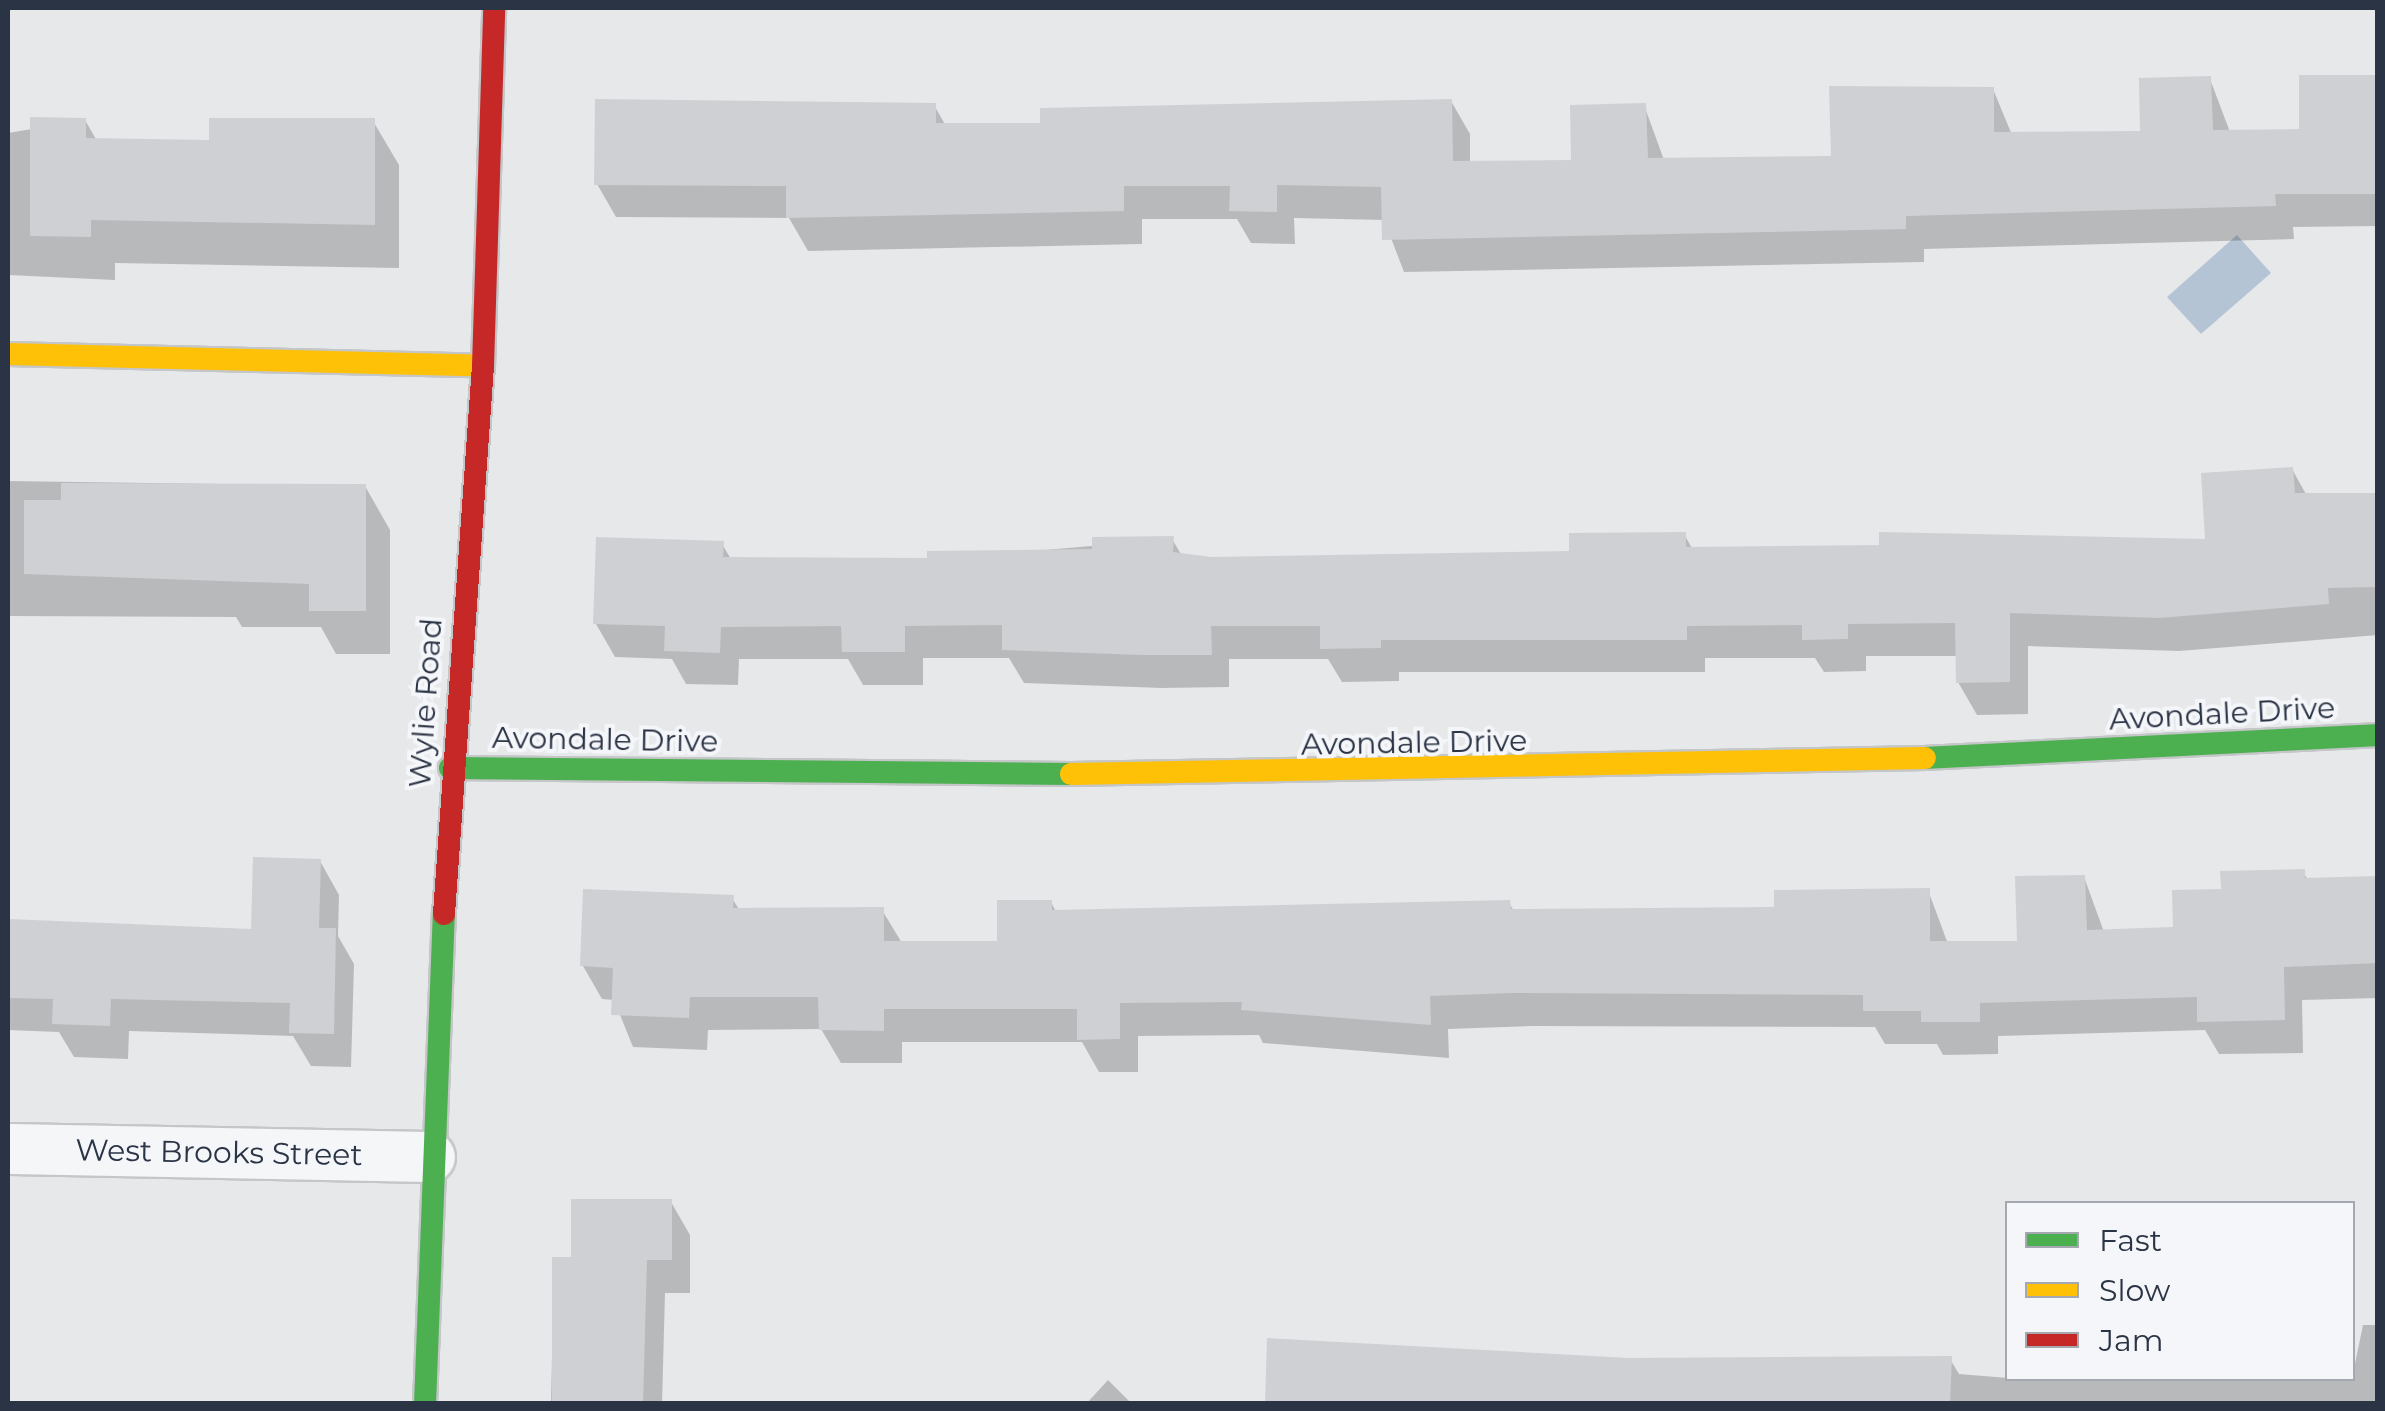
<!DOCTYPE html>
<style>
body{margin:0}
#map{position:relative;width:2385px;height:1411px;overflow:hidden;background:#e6e8ea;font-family:Montserrat,sans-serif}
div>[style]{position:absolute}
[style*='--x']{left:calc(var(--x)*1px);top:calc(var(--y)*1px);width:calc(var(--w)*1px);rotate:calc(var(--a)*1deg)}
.water>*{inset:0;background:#b4c4d5}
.shadow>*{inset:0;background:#0003}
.building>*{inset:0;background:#ced0d3}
.roads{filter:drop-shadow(2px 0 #c4c6c8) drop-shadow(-2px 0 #c4c6c8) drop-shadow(0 2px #c4c6c8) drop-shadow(0 -2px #c4c6c8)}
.street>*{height:50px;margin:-25px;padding:0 25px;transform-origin:25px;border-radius:25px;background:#f5f6f7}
.fast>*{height:22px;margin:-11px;padding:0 11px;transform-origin:11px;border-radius:11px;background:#4caf50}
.slow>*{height:22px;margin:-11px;padding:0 11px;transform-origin:11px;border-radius:11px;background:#ffc107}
.jam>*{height:22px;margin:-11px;padding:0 11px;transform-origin:11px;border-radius:11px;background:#c62828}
span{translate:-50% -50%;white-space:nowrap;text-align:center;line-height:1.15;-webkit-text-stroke:8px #f4f6f9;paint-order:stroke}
.street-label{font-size:30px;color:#2b3445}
.frame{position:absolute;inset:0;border:10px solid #2b3445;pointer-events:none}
.legend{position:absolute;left:2005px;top:1201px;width:350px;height:180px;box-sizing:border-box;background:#f4f6f9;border:2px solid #a4a8b1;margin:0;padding:12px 18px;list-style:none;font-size:30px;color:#2b3445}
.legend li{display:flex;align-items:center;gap:20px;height:50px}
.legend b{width:50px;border:2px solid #a4a8b1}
</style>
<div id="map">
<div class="water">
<div style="clip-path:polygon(2237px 235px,2271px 273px,2201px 334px,2167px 297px)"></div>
</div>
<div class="shadow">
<div style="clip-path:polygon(2378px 75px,2378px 226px,2293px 227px,2294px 239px,1924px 249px,1924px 262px,1404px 272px,1384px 220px,1294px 218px,1295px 244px,1251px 243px,1237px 219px,1142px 219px,1142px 244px,808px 251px,789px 218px,616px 217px,597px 184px,934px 105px,946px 126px,1042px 126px,1451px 101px,1470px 134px,1470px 164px,1574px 162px,1644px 105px,1664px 160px,1833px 158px,1993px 89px,2012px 135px,2143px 133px,2210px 79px,2230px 132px,2301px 131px,2301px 77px)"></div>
<div style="clip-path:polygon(85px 120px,97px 141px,211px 143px,373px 121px,399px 165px,399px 268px,115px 263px,115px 280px,8px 275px,8px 133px)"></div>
<div style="clip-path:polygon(2292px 469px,2307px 496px,2378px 495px,2378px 635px,2179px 651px,2028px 646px,2028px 714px,1977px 715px,1958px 682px,1958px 656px,1866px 656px,1866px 671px,1824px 672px,1815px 658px,1705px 658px,1705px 672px,1399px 672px,1399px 681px,1342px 682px,1328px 659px,1229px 659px,1229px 687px,1162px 688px,1024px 683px,1009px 658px,923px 658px,923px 685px,863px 685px,848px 659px,739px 659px,738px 685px,686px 684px,672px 659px,615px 657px,596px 624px,722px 544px,731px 559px,930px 560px,1172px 539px,1182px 556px,1211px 560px,1572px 553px,1684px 534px,1693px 550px,2208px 541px)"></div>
<div style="clip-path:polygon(8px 481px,365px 486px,390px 530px,390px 654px,336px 654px,321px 627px,242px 627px,236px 617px,8px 616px)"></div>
<div style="clip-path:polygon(320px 861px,339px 895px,338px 936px,354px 964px,351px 1067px,311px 1066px,293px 1036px,129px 1031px,128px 1059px,74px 1057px,59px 1032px,8px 1030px,8px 922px,253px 931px)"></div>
<div style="clip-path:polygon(2303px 872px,2308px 880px,2378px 877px,2378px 998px,2302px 1000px,2303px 1053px,2219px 1054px,2205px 1030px,1998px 1036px,1998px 1054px,1943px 1055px,1937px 1044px,1885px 1044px,1875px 1027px,1532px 1026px,1448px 1029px,1449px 1058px,1263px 1043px,1259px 1035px,1138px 1036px,1138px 1072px,1099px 1072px,1082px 1042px,902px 1042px,902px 1063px,841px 1063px,821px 1029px,708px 1030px,707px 1050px,633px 1047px,614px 1000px,602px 999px,583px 966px,732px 898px,740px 911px,882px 910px,902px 943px,999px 943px,1051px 902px,1056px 912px,1509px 903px,1514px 911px,1777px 909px,1928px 890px,1948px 944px,2019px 944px,2084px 877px,2104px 932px,2176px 930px,2223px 892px)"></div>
<div style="clip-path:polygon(671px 1202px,690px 1235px,690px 1293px,665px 1293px,662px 1404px,551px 1404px,554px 1259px,573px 1260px)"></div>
<div style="clip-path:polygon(2363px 1325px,2378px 1325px,2378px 1404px,1267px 1404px,1628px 1360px,1950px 1359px,1959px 1374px,2008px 1378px,2352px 1378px)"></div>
<div style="clip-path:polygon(1108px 1380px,1132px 1404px,1086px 1404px)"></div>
</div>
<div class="building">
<div style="clip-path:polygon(2299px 75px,2378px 75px,2378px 194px,2275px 194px,2276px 206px,1906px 216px,1906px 229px,1382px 240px,1381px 187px,1277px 185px,1277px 212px,1229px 211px,1230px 186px,1124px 186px,1124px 211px,786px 218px,786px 186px,594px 185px,595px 99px,936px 103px,936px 123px,1040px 123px,1040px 108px,1452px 99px,1453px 161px,1571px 160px,1570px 105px,1646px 103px,1648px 158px,1831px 156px,1829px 86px,1994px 87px,1994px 132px,2140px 131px,2139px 78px,2211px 76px,2213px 130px,2299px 129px)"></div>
<div style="clip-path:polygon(30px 117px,86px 118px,86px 138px,209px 140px,209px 118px,375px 118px,375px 225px,91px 220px,91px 237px,30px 236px)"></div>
<div style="clip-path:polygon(2293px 467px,2295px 493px,2378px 493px,2378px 587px,2328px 588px,2329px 604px,2159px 618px,2010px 613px,2010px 682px,1956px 683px,1955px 623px,1848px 624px,1848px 639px,1802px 640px,1802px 625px,1687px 626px,1687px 640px,1381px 640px,1381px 648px,1320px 649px,1320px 626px,1211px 626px,1212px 655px,1142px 655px,1002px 650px,1002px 625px,905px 626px,905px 652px,842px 652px,841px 626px,721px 627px,720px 653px,664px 651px,665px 626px,593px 624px,596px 537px,724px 541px,723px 557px,927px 558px,927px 551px,1092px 549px,1092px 537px,1174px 536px,1173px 552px,1211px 557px,1569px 551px,1569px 533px,1686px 532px,1686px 547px,1879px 545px,1879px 532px,2205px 539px,2201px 473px)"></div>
<div style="clip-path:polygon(61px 483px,366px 484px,366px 611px,309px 611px,309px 584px,24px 574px,24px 500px,61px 500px)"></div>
<div style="clip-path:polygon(253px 857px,321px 859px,319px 928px,336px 928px,334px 1034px,289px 1033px,290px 1003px,111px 999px,110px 1026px,52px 1024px,53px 999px,8px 998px,8px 919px,251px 929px)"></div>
<div style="clip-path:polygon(2305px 869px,2305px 878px,2378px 876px,2378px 963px,2284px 967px,2285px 1020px,2197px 1022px,2197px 997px,1980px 1003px,1980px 1022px,1921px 1022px,1921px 1011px,1863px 1011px,1863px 995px,1512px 993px,1430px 996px,1431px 1025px,1241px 1010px,1242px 1002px,1120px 1003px,1120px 1039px,1077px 1040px,1077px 1009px,884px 1009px,884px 1031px,819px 1030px,818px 997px,690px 997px,689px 1018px,611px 1015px,613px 968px,580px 966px,583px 889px,734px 895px,733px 908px,884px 907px,884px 941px,997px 941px,997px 900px,1052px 900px,1052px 910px,1510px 900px,1511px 909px,1774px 907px,1774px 890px,1930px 888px,1930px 941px,2017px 941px,2015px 876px,2085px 875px,2087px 930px,2173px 927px,2172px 890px,2221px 889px,2220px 871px)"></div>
<div style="clip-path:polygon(571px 1199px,672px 1199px,672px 1260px,647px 1260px,643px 1404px,552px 1404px,552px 1257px,571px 1257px)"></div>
<div style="clip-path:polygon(1267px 1338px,1628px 1358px,1952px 1356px,1950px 1404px,1265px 1404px)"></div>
</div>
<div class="roads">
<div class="street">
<div style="--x:8;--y:1149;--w:422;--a:1.1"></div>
</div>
<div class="fast">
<div style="--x:1925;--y:758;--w:454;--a:-2.9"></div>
<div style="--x:450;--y:768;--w:621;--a:0.55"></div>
<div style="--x:425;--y:1404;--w:490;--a:-87.8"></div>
</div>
<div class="slow">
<div style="--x:8;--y:354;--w:475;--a:1.4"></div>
<div style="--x:1071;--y:774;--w:854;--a:-1.07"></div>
</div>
<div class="jam">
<div style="--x:444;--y:914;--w:549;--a:-85.93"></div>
<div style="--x:483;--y:366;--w:358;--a:-88.2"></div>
</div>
</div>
<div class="street-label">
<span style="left:426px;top:703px;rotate:-86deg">Wylie Road</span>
<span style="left:2222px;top:714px;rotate:-3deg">Avondale Drive</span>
<span style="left:605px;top:740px;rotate:1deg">Avondale Drive</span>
<span style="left:1414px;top:743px;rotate:-1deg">Avondale Drive</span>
<span style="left:219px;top:1153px;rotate:1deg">West Brooks Street</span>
</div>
<div class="frame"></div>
<ul class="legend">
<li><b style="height:12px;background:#4caf50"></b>Fast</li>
<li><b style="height:12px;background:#ffc107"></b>Slow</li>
<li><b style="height:12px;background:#c62828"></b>Jam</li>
</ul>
</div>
